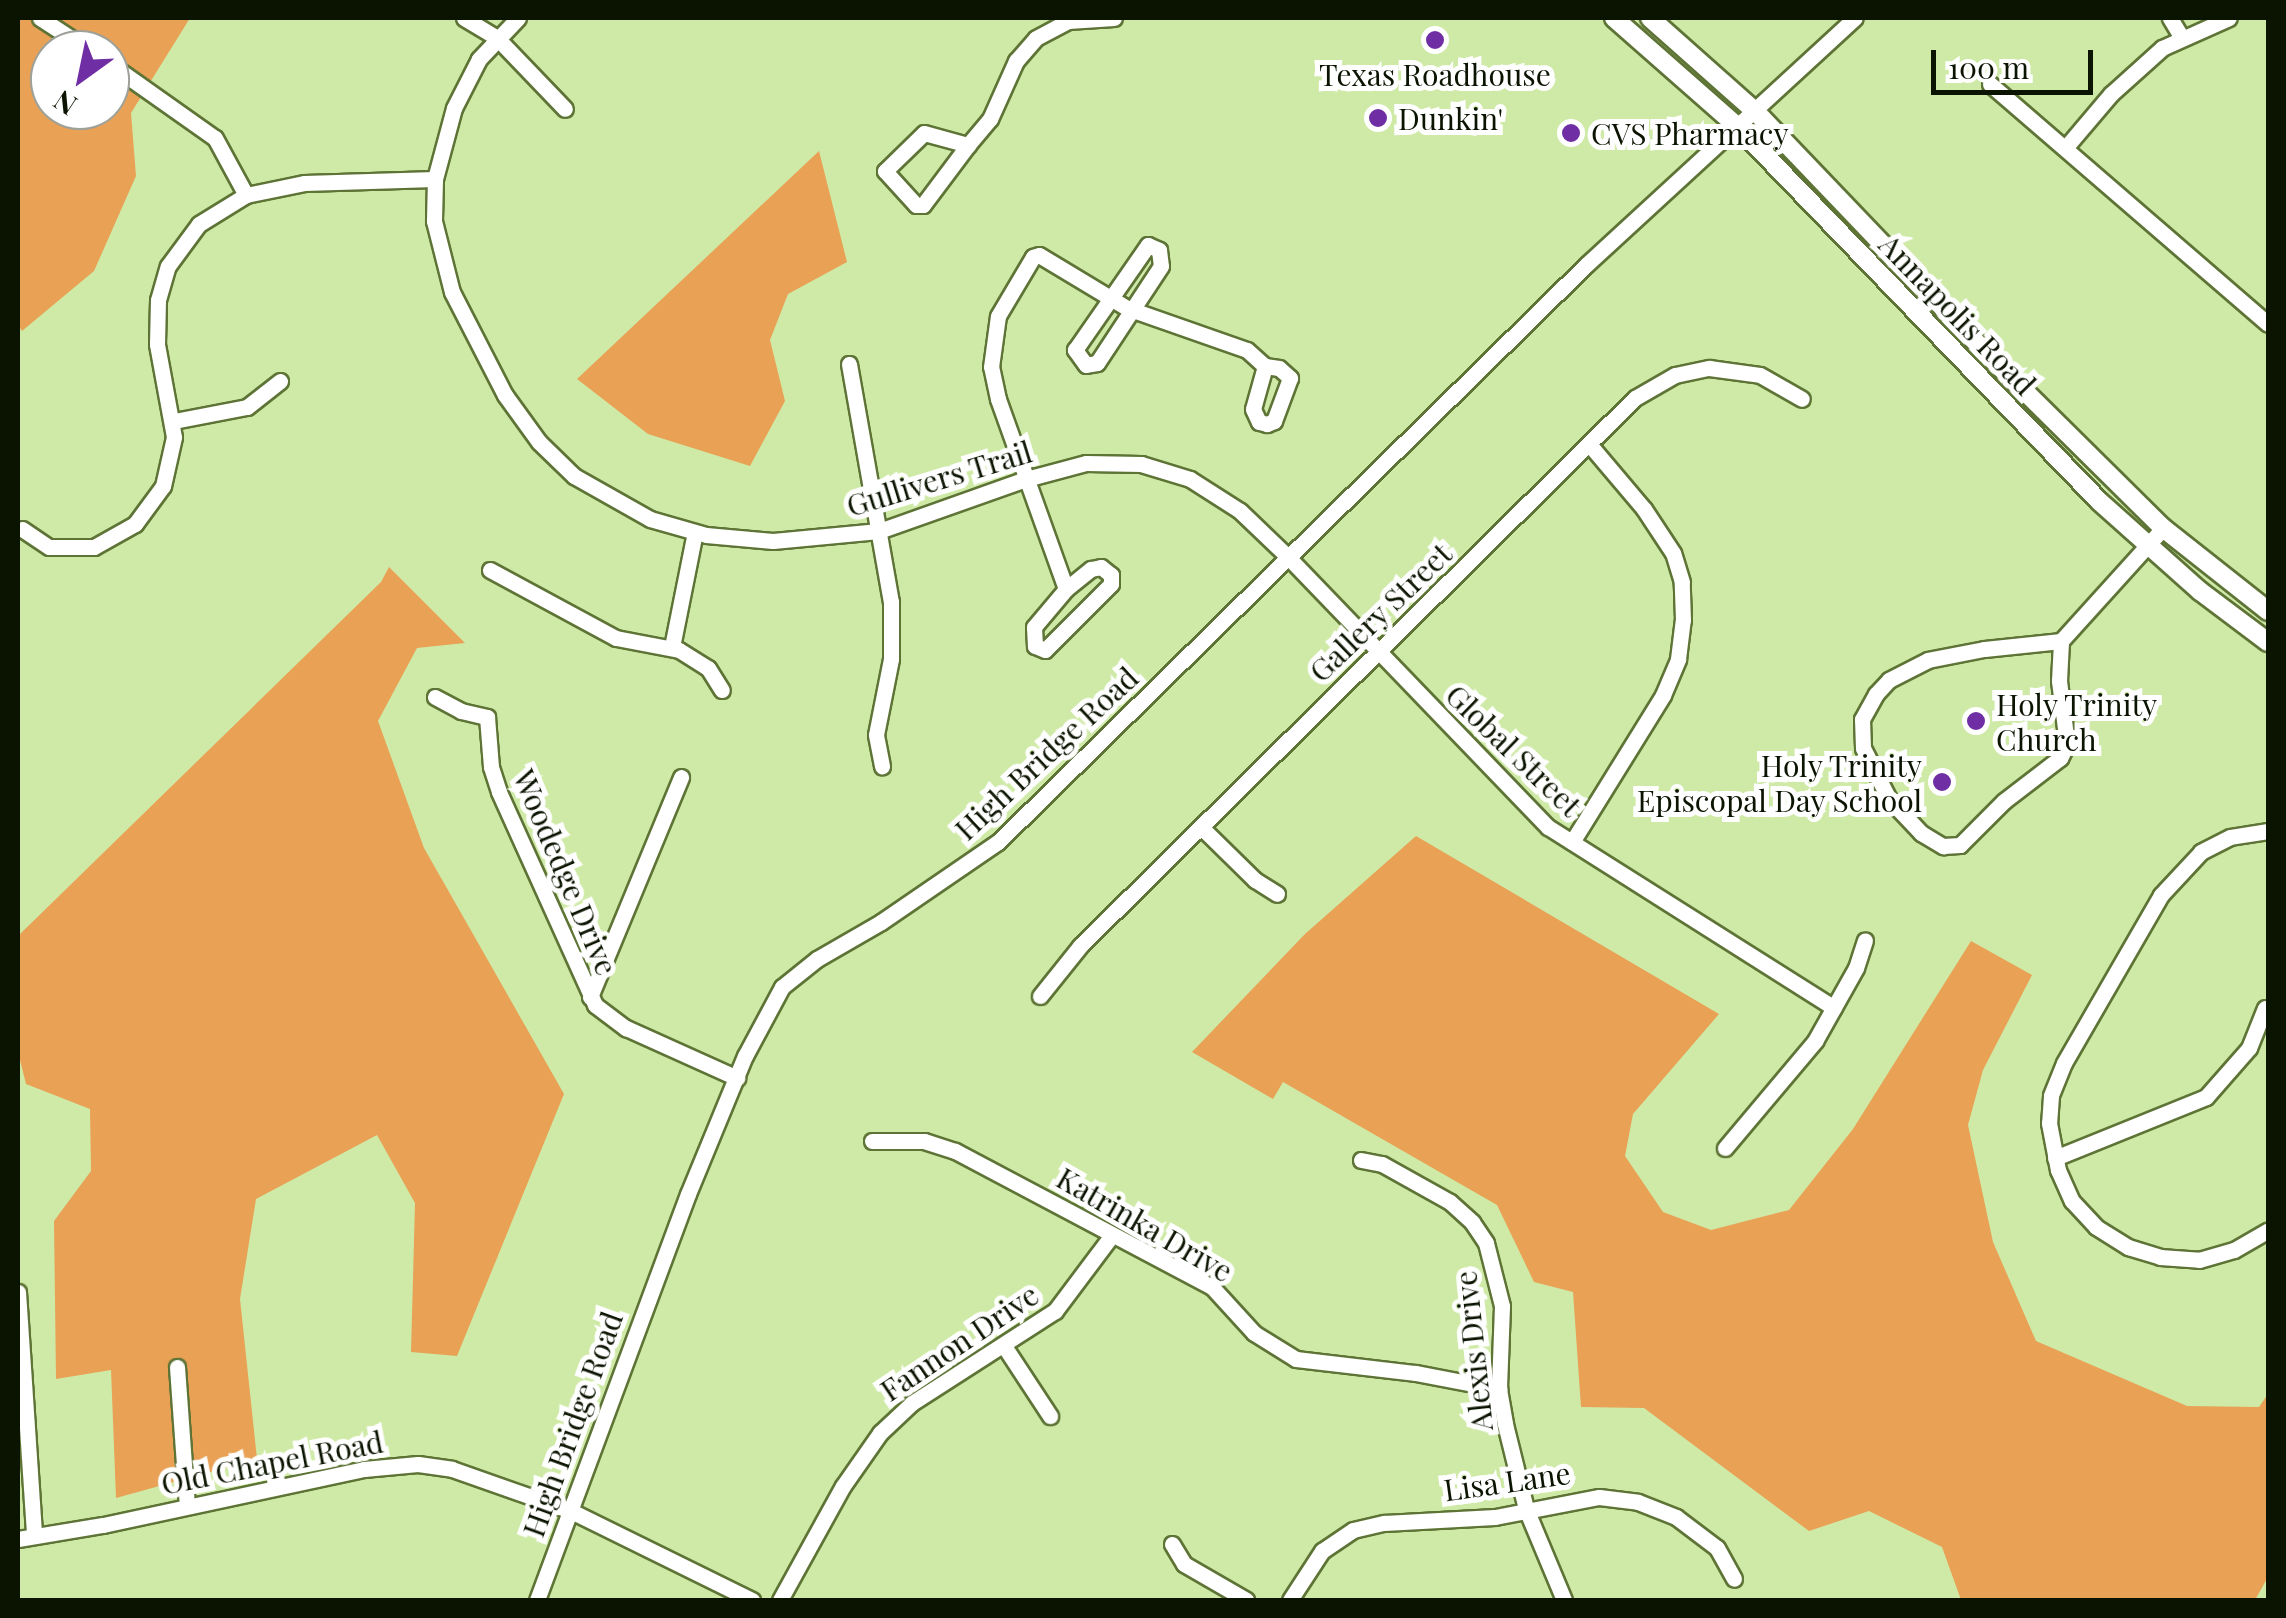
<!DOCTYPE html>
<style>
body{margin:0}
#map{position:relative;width:2286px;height:1618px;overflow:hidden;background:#cfeaa7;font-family:"Playfair Display",serif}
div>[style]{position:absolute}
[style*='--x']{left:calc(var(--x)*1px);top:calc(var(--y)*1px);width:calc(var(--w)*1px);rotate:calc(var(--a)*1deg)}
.green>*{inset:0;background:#e8a155}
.roads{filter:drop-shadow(2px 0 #5e7436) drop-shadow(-2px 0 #5e7436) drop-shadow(0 2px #5e7436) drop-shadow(0 -2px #5e7436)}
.minor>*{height:15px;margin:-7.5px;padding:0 7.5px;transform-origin:7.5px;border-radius:7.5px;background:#fff}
.major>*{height:18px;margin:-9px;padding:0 9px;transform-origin:9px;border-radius:9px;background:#fff}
.dots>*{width:28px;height:28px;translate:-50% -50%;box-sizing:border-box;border:5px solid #fff;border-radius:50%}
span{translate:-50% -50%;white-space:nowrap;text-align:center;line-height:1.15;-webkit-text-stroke:10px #fff;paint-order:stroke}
.poi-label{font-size:30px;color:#0b1400}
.left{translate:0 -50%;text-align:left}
.right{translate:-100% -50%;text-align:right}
.street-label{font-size:30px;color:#0b1400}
.frame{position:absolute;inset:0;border:20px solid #0b1400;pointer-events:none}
.north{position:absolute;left:30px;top:30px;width:100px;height:100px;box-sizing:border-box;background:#fff;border:2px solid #9da199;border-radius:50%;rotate:213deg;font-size:28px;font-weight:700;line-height:40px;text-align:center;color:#0b1400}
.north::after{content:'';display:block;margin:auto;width:35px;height:45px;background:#6f2ea3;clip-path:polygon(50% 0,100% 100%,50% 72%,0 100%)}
.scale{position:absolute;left:1931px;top:50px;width:162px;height:45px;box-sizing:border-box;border:5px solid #0b1400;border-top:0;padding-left:12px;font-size:30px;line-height:35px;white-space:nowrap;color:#0b1400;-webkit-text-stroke:8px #fff;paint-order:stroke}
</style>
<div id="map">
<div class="green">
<div style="clip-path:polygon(evenodd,18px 18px,190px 18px,131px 113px,136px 176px,94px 271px,22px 331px,18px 325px,18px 18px,50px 50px,110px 50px,110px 110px,50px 110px,50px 50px)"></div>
<div style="clip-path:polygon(819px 151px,847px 262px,788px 294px,770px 340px,785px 401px,750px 466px,648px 434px,577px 379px)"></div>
<div style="clip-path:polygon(389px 567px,465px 643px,417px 648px,378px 721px,424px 848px,564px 1094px,457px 1356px,411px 1352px,415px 1203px,377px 1135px,256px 1199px,240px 1299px,257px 1459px,116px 1498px,111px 1370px,56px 1379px,54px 1221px,91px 1171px,90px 1109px,26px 1084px,18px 1052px,18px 936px,381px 582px)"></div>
<div style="clip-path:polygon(1416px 836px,1719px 1014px,1633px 1114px,1625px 1156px,1663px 1212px,1711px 1230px,1789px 1210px,1853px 1129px,1971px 941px,2032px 975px,1983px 1070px,1968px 1125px,1993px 1242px,2036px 1341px,2187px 1406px,2259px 1407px,2268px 1394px,2268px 1577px,2255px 1600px,1961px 1600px,1942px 1547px,1869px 1511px,1809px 1531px,1644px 1408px,1581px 1407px,1573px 1292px,1534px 1282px,1497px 1205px,1283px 1082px,1273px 1099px,1192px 1052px,1305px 934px)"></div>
</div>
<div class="roads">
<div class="minor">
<div style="--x:40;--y:18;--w:59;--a:33.1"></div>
<div style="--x:464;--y:18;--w:39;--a:31"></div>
<div style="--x:497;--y:38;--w:98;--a:46.2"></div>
<div style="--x:518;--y:18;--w:57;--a:133.6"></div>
<div style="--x:479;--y:59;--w:55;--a:117"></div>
<div style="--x:454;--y:108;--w:73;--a:105"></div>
<div style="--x:435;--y:179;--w:42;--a:91.4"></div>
<div style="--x:434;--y:221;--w:73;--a:75.8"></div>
<div style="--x:452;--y:292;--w:116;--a:62.8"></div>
<div style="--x:505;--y:395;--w:58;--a:54.1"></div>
<div style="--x:539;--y:442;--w:49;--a:44.2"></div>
<div style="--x:574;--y:476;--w:87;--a:29.5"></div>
<div style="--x:650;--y:519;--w:58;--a:15.9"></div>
<div style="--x:706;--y:535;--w:67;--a:5.1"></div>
<div style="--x:773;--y:541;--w:106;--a:-5.4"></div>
<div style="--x:879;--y:531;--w:156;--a:-19.5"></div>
<div style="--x:1026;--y:479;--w:62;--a:-14.9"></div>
<div style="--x:1086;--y:463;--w:55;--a:1"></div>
<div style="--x:1141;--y:464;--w:51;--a:17"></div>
<div style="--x:1190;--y:479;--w:59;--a:32.6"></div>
<div style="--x:1240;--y:511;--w:66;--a:43.8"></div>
<div style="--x:1288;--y:557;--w:375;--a:46.1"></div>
<div style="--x:1548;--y:827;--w:338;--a:32.3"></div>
<div style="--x:2170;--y:18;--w:23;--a:59"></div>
<div style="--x:110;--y:64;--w:128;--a:35.2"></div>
<div style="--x:215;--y:138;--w:65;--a:61.5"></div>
<div style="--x:1990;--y:84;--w:367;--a:40.8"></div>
<div style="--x:924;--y:133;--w:46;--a:15.3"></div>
<div style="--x:968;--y:145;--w:75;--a:126.9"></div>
<div style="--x:923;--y:205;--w:7;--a:180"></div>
<div style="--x:916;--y:205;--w:46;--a:-132.4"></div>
<div style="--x:885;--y:171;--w:54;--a:-44.3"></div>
<div style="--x:968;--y:145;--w:34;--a:-50"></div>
<div style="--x:990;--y:119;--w:64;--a:-65.9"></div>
<div style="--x:1016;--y:61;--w:30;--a:-49"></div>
<div style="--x:1036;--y:38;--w:36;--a:-28"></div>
<div style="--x:1068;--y:21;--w:46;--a:-3.7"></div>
<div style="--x:2066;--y:147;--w:70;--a:-49.7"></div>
<div style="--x:2111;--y:94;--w:69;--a:-42"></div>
<div style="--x:2162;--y:48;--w:73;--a:-24.1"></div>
<div style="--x:1148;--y:245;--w:12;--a:24"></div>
<div style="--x:1159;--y:250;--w:16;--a:83"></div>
<div style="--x:1161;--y:266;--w:116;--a:123.4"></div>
<div style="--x:1097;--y:363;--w:11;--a:170"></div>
<div style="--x:1086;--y:365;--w:19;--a:-126"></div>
<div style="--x:1075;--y:350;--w:128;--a:-55.2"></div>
<div style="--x:849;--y:364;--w:242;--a:80"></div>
<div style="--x:891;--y:602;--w:57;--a:90"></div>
<div style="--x:891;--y:659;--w:77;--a:101.2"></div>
<div style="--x:876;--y:735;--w:32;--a:79"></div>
<div style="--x:1265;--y:366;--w:14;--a:8"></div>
<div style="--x:1279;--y:368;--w:15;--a:42"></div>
<div style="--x:1290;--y:378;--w:46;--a:110.4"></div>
<div style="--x:1274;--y:421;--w:8;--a:157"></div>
<div style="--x:1267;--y:424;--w:8;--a:-166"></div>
<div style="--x:1259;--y:422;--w:14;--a:-115"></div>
<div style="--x:1253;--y:409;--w:45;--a:-74.4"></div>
<div style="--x:174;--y:421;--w:74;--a:-10.9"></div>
<div style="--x:247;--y:407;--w:42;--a:-38.2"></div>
<div style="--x:22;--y:529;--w:32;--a:34"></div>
<div style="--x:49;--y:547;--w:45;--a:0"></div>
<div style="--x:94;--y:547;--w:47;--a:-29.3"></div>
<div style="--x:135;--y:524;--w:47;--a:-53.6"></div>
<div style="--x:163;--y:486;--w:50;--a:-77.3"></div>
<div style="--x:174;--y:437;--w:95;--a:-100.4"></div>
<div style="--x:157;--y:344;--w:44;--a:-88.7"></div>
<div style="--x:158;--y:300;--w:35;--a:-74"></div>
<div style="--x:168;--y:266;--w:52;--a:-53.6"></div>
<div style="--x:199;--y:224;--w:55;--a:-31.7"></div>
<div style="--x:246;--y:195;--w:59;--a:-11.7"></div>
<div style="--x:304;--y:183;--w:131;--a:-1.7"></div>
<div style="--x:1101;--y:567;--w:13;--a:39"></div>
<div style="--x:1111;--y:575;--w:9;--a:90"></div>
<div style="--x:1111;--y:584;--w:93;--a:135"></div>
<div style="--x:1045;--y:650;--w:11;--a:-158"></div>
<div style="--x:1035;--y:646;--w:19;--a:-93"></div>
<div style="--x:1034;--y:627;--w:50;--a:-49.9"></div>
<div style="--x:1066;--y:589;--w:32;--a:-39"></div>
<div style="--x:1091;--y:569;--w:10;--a:-11"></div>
<div style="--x:490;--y:570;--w:143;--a:28.4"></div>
<div style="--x:616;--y:638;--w:64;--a:10.8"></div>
<div style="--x:679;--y:650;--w:34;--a:32"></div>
<div style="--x:708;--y:668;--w:26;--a:58"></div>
<div style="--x:1066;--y:589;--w:202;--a:-109.7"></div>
<div style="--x:998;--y:399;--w:33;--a:-102"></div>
<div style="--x:991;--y:367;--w:51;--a:-82.2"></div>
<div style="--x:998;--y:316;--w:69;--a:-59.3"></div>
<div style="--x:1033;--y:257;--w:6;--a:-18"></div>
<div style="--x:1039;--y:255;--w:103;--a:31.1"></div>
<div style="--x:1127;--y:308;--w:127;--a:19.3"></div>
<div style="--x:1247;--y:350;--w:24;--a:42"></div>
<div style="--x:2061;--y:641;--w:77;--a:174.1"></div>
<div style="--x:1984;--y:649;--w:57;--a:168.9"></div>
<div style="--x:1928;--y:660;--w:44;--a:152.9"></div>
<div style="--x:1889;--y:680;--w:19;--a:133"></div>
<div style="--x:1876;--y:694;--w:29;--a:119"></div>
<div style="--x:1862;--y:719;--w:29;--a:88"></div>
<div style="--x:1863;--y:748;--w:57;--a:63"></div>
<div style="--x:1889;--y:799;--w:47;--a:46.7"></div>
<div style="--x:1921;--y:833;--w:26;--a:31"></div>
<div style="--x:1943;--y:846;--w:17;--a:-3"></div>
<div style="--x:1960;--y:845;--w:62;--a:-45"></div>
<div style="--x:2004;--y:801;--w:71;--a:-37.5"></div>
<div style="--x:2060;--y:758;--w:16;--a:-63"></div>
<div style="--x:2067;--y:744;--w:64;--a:-97.2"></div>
<div style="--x:2059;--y:681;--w:40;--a:-87.1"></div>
<div style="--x:2061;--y:641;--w:152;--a:-47.9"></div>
<div style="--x:672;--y:647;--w:117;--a:-78.7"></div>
<div style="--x:435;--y:697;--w:30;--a:28"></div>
<div style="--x:461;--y:711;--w:27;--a:13"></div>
<div style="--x:487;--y:717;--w:50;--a:85.4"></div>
<div style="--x:491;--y:767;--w:26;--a:72"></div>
<div style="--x:499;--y:792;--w:234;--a:65.7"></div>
<div style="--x:595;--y:1005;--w:39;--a:37"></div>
<div style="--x:626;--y:1028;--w:122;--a:24.2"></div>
<div style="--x:1201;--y:827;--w:76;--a:44.5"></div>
<div style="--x:1255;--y:880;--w:26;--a:32"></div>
<div style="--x:2268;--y:831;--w:38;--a:171"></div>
<div style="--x:2230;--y:837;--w:33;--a:153"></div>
<div style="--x:2201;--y:852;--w:59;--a:132.9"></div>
<div style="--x:2161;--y:895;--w:194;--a:120"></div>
<div style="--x:2064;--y:1063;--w:35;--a:112"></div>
<div style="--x:2051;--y:1096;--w:27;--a:94"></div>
<div style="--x:2049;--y:1123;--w:48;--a:79.2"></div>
<div style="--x:2058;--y:1170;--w:34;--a:66"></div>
<div style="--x:2072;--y:1201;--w:35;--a:47"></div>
<div style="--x:2096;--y:1227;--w:38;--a:32"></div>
<div style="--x:2128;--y:1247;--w:34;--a:17"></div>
<div style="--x:2160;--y:1257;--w:39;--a:4"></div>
<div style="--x:2199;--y:1260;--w:36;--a:-16"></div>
<div style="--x:2234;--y:1250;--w:39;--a:-30"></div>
<div style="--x:1572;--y:842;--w:173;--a:-58.2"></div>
<div style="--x:1663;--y:695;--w:39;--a:-67"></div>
<div style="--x:1678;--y:659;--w:39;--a:-83"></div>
<div style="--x:1683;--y:620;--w:38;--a:-92"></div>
<div style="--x:1682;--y:582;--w:30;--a:-107"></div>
<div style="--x:1673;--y:553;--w:53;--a:-123.4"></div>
<div style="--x:1644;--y:509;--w:84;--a:-130.2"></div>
<div style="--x:1040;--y:996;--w:64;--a:-51.3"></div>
<div style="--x:1080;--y:946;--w:780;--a:-44.64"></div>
<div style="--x:1635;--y:398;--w:46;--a:-29.9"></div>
<div style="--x:1675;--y:375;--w:35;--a:-12"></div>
<div style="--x:1709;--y:368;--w:51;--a:7.8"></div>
<div style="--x:1760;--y:375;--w:48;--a:29.7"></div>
<div style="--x:590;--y:997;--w:238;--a:-67.5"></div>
<div style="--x:872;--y:1141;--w:52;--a:0"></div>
<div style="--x:924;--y:1141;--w:33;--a:18"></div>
<div style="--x:955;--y:1151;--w:291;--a:27.9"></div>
<div style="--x:1212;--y:1287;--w:62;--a:47.6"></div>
<div style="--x:1254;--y:1333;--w:49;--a:31.8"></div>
<div style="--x:1296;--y:1359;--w:121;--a:6.7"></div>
<div style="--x:1416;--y:1373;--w:85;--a:10.9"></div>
<div style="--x:1725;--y:1148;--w:140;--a:-49.9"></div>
<div style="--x:1815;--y:1041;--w:84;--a:-60.7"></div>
<div style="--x:1856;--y:968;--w:29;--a:-72"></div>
<div style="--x:2055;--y:1158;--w:163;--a:-22"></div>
<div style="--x:2206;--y:1097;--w:65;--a:-48.7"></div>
<div style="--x:2249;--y:1048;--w:43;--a:-68.2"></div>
<div style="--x:1361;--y:1160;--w:21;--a:11"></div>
<div style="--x:1382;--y:1164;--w:78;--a:29.2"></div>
<div style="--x:1450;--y:1202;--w:30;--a:42"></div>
<div style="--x:1472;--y:1222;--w:25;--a:56"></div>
<div style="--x:1486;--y:1243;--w:65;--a:75.7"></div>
<div style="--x:1502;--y:1306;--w:83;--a:92.1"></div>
<div style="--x:1499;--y:1389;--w:36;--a:80"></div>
<div style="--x:1505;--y:1424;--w:88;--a:76.1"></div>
<div style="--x:1526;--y:1509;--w:99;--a:67.3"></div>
<div style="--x:18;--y:1292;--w:244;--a:86.2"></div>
<div style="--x:1004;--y:1346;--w:84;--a:56.7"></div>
<div style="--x:177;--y:1367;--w:138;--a:85.9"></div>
<div style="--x:18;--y:1539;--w:86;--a:-9.4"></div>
<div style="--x:103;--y:1525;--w:267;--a:-12.1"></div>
<div style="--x:364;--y:1469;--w:54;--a:-5.3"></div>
<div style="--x:418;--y:1464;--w:34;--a:8"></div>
<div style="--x:452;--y:1469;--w:126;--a:19.4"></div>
<div style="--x:571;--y:1511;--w:202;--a:26.2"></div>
<div style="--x:1172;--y:1544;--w:23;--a:59"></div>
<div style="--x:1184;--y:1564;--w:72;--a:30.1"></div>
<div style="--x:537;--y:1600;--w:433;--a:-69.6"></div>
<div style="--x:688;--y:1194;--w:149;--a:-67.6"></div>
<div style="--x:745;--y:1056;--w:78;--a:-61.8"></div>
<div style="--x:782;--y:987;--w:45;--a:-38.7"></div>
<div style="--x:817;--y:959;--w:74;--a:-30"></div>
<div style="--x:881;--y:922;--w:142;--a:-34.4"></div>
<div style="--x:998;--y:842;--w:824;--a:-44.46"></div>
<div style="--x:1586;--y:265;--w:365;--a:-42.6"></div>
<div style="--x:780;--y:1600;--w:130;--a:-61.1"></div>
<div style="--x:843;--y:1486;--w:65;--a:-55.1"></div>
<div style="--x:880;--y:1433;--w:44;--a:-43.2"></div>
<div style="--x:912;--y:1403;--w:170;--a:-32.8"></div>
<div style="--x:1055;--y:1311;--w:95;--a:-53.1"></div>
<div style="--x:1290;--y:1600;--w:59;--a:-56.9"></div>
<div style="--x:1322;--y:1551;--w:37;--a:-34"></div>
<div style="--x:1353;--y:1530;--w:32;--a:-13"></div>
<div style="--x:1384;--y:1523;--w:111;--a:-3.1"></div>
<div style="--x:1495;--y:1517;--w:106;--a:-10.9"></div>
<div style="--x:1599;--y:1497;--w:39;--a:7"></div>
<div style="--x:1638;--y:1502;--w:41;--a:21.5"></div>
<div style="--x:1676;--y:1517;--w:51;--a:37.1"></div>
<div style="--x:1717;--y:1548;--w:35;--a:61"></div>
</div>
<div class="major">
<div style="--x:1614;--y:18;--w:165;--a:41.3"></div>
<div style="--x:1738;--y:127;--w:521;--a:46.01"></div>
<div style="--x:2100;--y:502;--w:134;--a:41.7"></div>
<div style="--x:2200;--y:591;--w:85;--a:36.9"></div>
<div style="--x:1650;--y:18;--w:142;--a:41.6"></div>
<div style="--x:1756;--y:112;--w:333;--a:46.3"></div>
<div style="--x:1986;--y:353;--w:249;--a:44.7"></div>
<div style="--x:2163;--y:528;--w:134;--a:38.3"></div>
</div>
</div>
<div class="dots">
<div style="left:1435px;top:40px;background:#6f2ea3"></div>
<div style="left:1378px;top:118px;background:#6f2ea3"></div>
<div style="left:1571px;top:133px;background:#6f2ea3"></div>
<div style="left:1976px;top:721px;background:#6f2ea3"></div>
<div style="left:1942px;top:782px;background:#6f2ea3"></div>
</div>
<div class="poi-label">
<span style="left:1435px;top:74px">Texas Roadhouse</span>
<span class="left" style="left:1398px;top:118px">Dunkin'</span>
<span class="left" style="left:1591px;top:133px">CVS Pharmacy</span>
<span class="left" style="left:1996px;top:721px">Holy Trinity<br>Church</span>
<span class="right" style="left:1922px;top:782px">Holy Trinity<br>Episcopal Day School</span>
</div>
<div class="street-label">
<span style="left:1958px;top:314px;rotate:46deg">Annapolis Road</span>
<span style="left:939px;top:478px;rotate:-17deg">Gullivers Trail</span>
<span style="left:1380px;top:612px;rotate:-44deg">Gallery Street</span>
<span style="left:1514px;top:750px;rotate:44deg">Global Street</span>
<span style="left:1046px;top:753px;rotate:-43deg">High Bridge Road</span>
<span style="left:566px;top:872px;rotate:67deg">Woodedge Drive</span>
<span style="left:1145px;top:1224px;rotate:30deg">Katrinka Drive</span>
<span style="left:959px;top:1342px;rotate:-34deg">Fannon Drive</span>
<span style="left:1473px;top:1351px;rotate:-96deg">Alexis Drive</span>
<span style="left:572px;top:1424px;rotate:-70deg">High Bridge Road</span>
<span style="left:272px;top:1462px;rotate:-11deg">Old Chapel Road</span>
<span style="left:1507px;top:1481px;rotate:-8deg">Lisa Lane</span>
</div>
<div class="frame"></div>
<div class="north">N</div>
<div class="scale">100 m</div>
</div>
